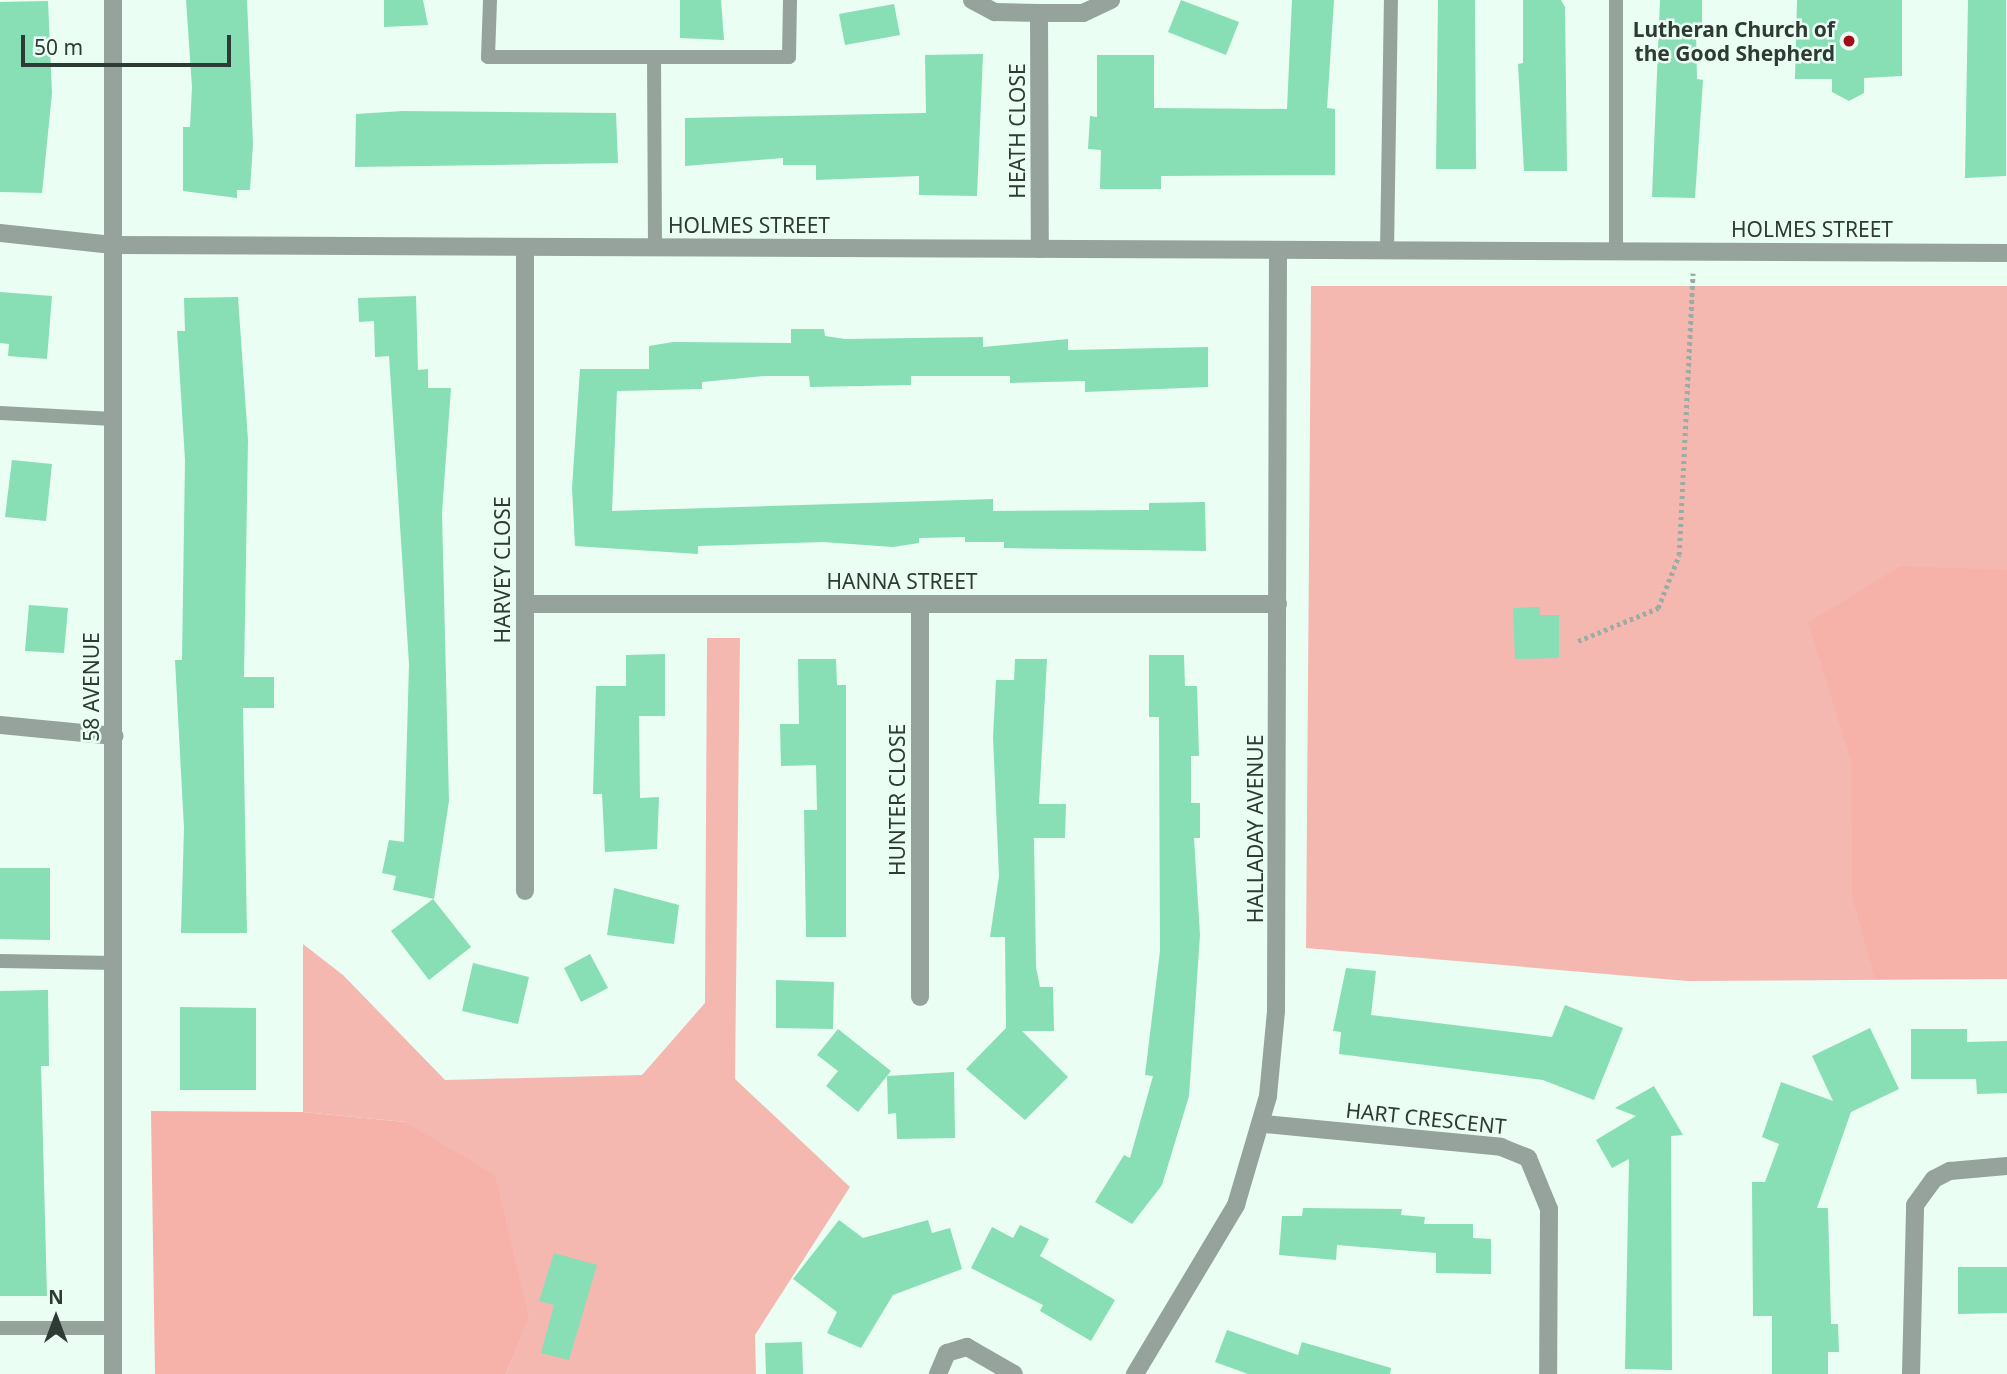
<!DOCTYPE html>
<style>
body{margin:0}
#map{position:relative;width:2007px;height:1374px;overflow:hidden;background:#eafef4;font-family:"Noto Sans",sans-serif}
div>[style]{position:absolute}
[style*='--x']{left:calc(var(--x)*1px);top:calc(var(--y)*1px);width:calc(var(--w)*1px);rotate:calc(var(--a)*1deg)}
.green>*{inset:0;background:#f5b8b1}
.forest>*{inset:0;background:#f6b1a9}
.building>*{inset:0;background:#88deb5}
.path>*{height:4.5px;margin-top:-2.25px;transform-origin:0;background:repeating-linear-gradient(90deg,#9baca3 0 3.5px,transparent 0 7px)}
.service>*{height:14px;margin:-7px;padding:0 7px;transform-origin:7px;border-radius:7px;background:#95a39c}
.minor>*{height:18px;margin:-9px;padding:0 9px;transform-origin:9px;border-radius:9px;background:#95a39c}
.dots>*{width:19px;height:19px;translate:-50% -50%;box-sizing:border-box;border:4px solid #eafef4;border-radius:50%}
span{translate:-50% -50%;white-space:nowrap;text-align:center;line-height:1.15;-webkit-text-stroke:5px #eafef4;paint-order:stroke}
.poi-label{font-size:21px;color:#2e3b34;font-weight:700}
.right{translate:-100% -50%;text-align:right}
.street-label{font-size:21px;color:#2e3b34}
.north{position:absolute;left:21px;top:1283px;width:70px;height:70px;-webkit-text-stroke:5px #eafef4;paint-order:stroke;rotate:0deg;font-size:19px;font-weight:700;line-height:28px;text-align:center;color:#2e3b34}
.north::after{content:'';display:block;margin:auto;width:24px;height:32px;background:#2e3b34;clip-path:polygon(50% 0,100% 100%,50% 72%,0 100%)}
.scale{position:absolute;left:21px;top:35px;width:210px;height:32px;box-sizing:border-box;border:4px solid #2e3b34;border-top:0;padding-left:9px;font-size:21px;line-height:24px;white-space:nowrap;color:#2e3b34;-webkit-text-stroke:5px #eafef4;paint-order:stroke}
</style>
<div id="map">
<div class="green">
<div style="clip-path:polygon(1311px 286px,2007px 286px,2007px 979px,1687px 981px,1306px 948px)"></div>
<div style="clip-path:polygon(707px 638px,740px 638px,735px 1079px,850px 1187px,755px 1335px,756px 1374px,506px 1374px,529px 1317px,405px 1122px,303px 1112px,303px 944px,343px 975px,445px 1080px,642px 1075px,705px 1003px)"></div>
</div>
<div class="forest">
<div style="clip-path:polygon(1900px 566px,2007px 570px,2007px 979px,1875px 979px,1852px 896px,1851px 761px,1808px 623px)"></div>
<div style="clip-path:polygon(151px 1111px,303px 1112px,405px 1122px,495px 1175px,529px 1318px,506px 1374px,155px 1374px)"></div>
</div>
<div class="building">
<div style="clip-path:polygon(186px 0,247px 0,253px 144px,250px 190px,237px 190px,237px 198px,183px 191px,183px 127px,190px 127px,192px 87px)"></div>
<div style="clip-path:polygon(384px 0,423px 0,428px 25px,384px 27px)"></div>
<div style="clip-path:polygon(680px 0,721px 0,724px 40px,680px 38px)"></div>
<div style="clip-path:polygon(1181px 0,1239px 22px,1226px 55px,1168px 32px)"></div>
<div style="clip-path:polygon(1292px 0,1334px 0,1327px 108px,1335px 109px,1335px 175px,1161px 176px,1161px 189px,1100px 189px,1101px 150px,1088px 149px,1090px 116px,1097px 117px,1097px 55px,1154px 55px,1154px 108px,1287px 109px)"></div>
<div style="clip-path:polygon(1438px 0,1475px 0,1476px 169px,1436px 169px)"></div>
<div style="clip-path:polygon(1523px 0,1561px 0,1565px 7px,1567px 171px,1524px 171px,1518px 64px,1523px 63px)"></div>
<div style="clip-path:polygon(1660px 0,1702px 0,1702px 29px,1696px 30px,1697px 79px,1703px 80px,1695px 198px,1652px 197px)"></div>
<div style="clip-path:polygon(1797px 0,1902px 0,1902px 76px,1864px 78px,1864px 93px,1849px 101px,1832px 92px,1832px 79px,1795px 79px)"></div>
<div style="clip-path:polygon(1968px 0,2006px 0,2006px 176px,1965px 178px)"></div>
<div style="clip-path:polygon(48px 1px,52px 93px,42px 193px,0 192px,0 2px)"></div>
<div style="clip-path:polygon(894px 4px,900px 35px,845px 45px,839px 14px)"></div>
<div style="clip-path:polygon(983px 54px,977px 196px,919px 195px,919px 176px,816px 180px,816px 165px,783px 165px,783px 158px,685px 166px,685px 118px,926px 113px,925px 55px)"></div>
<div style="clip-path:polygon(403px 111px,616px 113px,618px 163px,355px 167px,356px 114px)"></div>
<div style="clip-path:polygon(0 292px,52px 296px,47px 359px,8px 356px,9px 344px,0 343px)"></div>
<div style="clip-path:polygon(416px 296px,418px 370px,428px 369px,428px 388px,451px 388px,442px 513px,449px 801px,434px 899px,393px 890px,396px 876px,382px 873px,389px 840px,404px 842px,409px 664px,389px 356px,375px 357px,374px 321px,359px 322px,358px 298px)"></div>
<div style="clip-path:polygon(238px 297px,248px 440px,244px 677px,274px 677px,274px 708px,243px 708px,247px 933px,181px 933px,184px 828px,175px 660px,182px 660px,185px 460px,177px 331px,185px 331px,184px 298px)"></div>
<div style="clip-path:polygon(791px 329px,824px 329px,825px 336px,845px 339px,983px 337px,983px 347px,1068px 339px,1068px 350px,1208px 347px,1208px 387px,1085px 392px,1085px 381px,1010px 383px,1010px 376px,911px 376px,911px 385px,810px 387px,809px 376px,765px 376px,702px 382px,702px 389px,617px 391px,612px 511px,993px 499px,993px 511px,1149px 510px,1149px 503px,1205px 502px,1206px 551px,1004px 548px,1004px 542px,965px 542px,965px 537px,919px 538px,919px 543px,893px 547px,823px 542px,698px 546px,698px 554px,575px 546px,572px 488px,580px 369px,649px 369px,649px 346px,673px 342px,791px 343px)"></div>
<div style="clip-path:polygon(12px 460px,52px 464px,46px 521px,5px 517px)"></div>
<div style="clip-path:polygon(29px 605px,68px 608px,64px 653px,25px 651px)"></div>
<div style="clip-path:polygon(1540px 607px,1540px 615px,1559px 615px,1559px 658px,1515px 659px,1513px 608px)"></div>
<div style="clip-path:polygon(665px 654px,665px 716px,639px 716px,640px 798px,659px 797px,657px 849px,605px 852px,602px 794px,593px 794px,596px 686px,626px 686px,626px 655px)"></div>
<div style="clip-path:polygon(1149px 655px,1184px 655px,1185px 686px,1197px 686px,1199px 756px,1191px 756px,1191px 803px,1200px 803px,1200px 838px,1194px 838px,1200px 935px,1189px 1096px,1162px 1185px,1132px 1224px,1095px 1202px,1124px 1155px,1130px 1158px,1153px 1076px,1145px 1075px,1160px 951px,1159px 717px,1149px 717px)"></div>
<div style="clip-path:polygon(798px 659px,836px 659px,837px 685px,846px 685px,846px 937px,806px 937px,804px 810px,817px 810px,816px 765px,781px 766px,780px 724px,799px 724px)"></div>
<div style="clip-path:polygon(1015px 659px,1047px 659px,1039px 804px,1066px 804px,1065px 838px,1034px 838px,1036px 967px,1040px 987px,1053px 987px,1054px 1031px,1022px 1031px,1068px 1077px,1025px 1120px,966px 1069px,1006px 1028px,1005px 937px,990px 937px,999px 876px,993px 737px,996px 680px,1014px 680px)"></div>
<div style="clip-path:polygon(0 868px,50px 868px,50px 940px,0 939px)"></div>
<div style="clip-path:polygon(614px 888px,679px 905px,674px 944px,607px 935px)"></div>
<div style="clip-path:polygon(433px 899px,471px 947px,429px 980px,391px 931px)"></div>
<div style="clip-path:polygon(590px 954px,608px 988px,581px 1002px,564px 968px)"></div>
<div style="clip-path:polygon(473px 963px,529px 977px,518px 1024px,462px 1011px)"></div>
<div style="clip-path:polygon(1346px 968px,1376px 971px,1371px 1015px,1552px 1037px,1565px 1005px,1623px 1028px,1594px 1100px,1543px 1080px,1339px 1054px,1341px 1032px,1333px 1031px)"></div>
<div style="clip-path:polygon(776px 980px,834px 982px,833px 1029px,776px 1028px)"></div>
<div style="clip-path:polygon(48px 990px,49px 1066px,41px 1066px,47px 1296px,0 1296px,0 991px)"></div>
<div style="clip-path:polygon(180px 1007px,256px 1008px,256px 1090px,180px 1090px)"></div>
<div style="clip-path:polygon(1870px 1028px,1899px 1089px,1851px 1112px,1817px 1208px,1828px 1208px,1831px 1324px,1838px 1324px,1839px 1352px,1828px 1352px,1828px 1374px,1772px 1374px,1772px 1316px,1753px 1316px,1752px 1182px,1765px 1182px,1779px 1144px,1762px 1137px,1781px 1082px,1833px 1101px,1812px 1056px)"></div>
<div style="clip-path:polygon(838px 1029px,891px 1071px,858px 1112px,826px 1086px,838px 1071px,817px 1055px)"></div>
<div style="clip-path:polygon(1911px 1029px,1967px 1029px,1967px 1042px,2007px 1041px,2007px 1093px,1977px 1094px,1976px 1079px,1911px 1079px)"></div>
<div style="clip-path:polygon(954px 1072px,955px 1138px,897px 1139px,896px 1113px,888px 1114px,887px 1076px)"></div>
<div style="clip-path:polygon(1654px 1086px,1683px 1135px,1671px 1136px,1672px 1370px,1625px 1369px,1629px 1159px,1612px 1168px,1596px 1140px,1636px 1116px,1615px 1108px)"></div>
<div style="clip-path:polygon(1303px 1208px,1402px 1209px,1401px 1215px,1425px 1217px,1424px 1224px,1473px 1224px,1473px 1238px,1491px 1239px,1491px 1274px,1436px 1273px,1436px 1253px,1337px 1245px,1336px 1260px,1279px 1255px,1282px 1216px,1302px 1216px)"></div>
<div style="clip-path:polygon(839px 1220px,863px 1238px,928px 1220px,932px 1233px,950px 1228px,962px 1269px,893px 1295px,861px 1348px,827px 1333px,837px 1312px,793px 1279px)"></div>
<div style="clip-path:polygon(1020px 1225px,1049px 1239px,1040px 1256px,1115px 1300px,1091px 1341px,1040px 1311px,1043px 1305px,971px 1268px,992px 1227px,1013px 1238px)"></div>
<div style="clip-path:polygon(554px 1253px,597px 1265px,569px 1360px,541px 1353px,554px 1305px,539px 1301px)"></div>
<div style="clip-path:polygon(1958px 1267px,2007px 1267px,2007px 1313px,1958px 1314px)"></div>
<div style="clip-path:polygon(1227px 1330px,1298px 1355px,1302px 1342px,1391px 1368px,1390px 1374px,1248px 1374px,1215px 1362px)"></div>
<div style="clip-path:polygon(802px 1342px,803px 1374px,766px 1374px,765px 1343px)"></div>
</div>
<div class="path">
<div style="--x:1578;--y:641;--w:87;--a:-22.4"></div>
<div style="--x:1658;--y:608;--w:57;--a:-68.4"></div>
<div style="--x:1679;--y:555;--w:282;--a:-87.2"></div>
</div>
<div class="service">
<div style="--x:490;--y:0;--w:57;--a:92"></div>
<div style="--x:488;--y:57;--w:301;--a:0"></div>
<div style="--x:789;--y:57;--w:57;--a:-89"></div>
<div style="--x:1616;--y:0;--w:252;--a:90"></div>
<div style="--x:654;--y:57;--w:191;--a:89.7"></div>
<div style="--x:1387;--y:251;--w:251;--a:-89.1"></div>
<div style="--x:0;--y:413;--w:113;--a:3"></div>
<div style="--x:0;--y:961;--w:115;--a:1"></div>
<div style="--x:0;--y:1328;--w:113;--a:0"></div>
</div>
<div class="minor">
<div style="--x:972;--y:0;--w:26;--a:28"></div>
<div style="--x:995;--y:12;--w:44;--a:1.3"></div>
<div style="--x:1039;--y:13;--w:44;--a:0"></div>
<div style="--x:1083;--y:13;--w:31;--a:-25"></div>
<div style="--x:1039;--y:13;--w:236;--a:89.8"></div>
<div style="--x:0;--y:233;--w:113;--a:6.1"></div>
<div style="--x:112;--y:245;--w:1895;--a:0.24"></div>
<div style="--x:525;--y:248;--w:643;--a:90"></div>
<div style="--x:525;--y:604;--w:753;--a:0"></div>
<div style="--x:920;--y:604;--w:393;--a:90"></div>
<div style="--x:0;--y:725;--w:115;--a:5.5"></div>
<div style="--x:1264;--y:1124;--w:238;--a:5.5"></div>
<div style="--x:1501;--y:1147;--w:29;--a:22"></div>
<div style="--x:1528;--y:1158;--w:55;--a:67.6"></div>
<div style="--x:1549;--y:1209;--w:165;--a:90.3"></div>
<div style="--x:113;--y:1374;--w:1374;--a:-90"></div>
<div style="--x:938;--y:1374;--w:23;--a:-67"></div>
<div style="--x:947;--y:1353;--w:21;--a:-17"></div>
<div style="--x:967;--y:1347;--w:54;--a:29.9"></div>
<div style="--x:1135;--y:1374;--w:197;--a:-59.1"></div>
<div style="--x:1236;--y:1205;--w:114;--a:-73.6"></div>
<div style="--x:1268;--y:1096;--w:85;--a:-84.6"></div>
<div style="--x:1276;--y:1011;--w:761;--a:-89.85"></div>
<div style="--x:1911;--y:1374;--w:169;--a:-88.6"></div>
<div style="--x:1915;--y:1205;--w:32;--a:-54"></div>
<div style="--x:1934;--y:1179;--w:18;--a:-27"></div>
<div style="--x:1950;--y:1171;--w:57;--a:-5"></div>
</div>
<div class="dots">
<div style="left:1849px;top:41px;background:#a40c16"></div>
</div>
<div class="poi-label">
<span class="right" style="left:1835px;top:41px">Lutheran Church of<br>the Good Shepherd</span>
</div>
<div class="street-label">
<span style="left:1017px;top:131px;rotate:-90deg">HEATH CLOSE</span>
<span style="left:749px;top:225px">HOLMES STREET</span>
<span style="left:1812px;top:229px">HOLMES STREET</span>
<span style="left:502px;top:570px;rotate:-90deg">HARVEY CLOSE</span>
<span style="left:902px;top:581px">HANNA STREET</span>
<span style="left:91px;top:687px;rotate:-90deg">58 AVENUE</span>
<span style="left:897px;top:800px;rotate:-90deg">HUNTER CLOSE</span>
<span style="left:1255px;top:829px;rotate:-90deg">HALLADAY AVENUE</span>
<span style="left:1426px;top:1118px;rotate:6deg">HART CRESCENT</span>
</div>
<div class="north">N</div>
<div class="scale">50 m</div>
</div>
